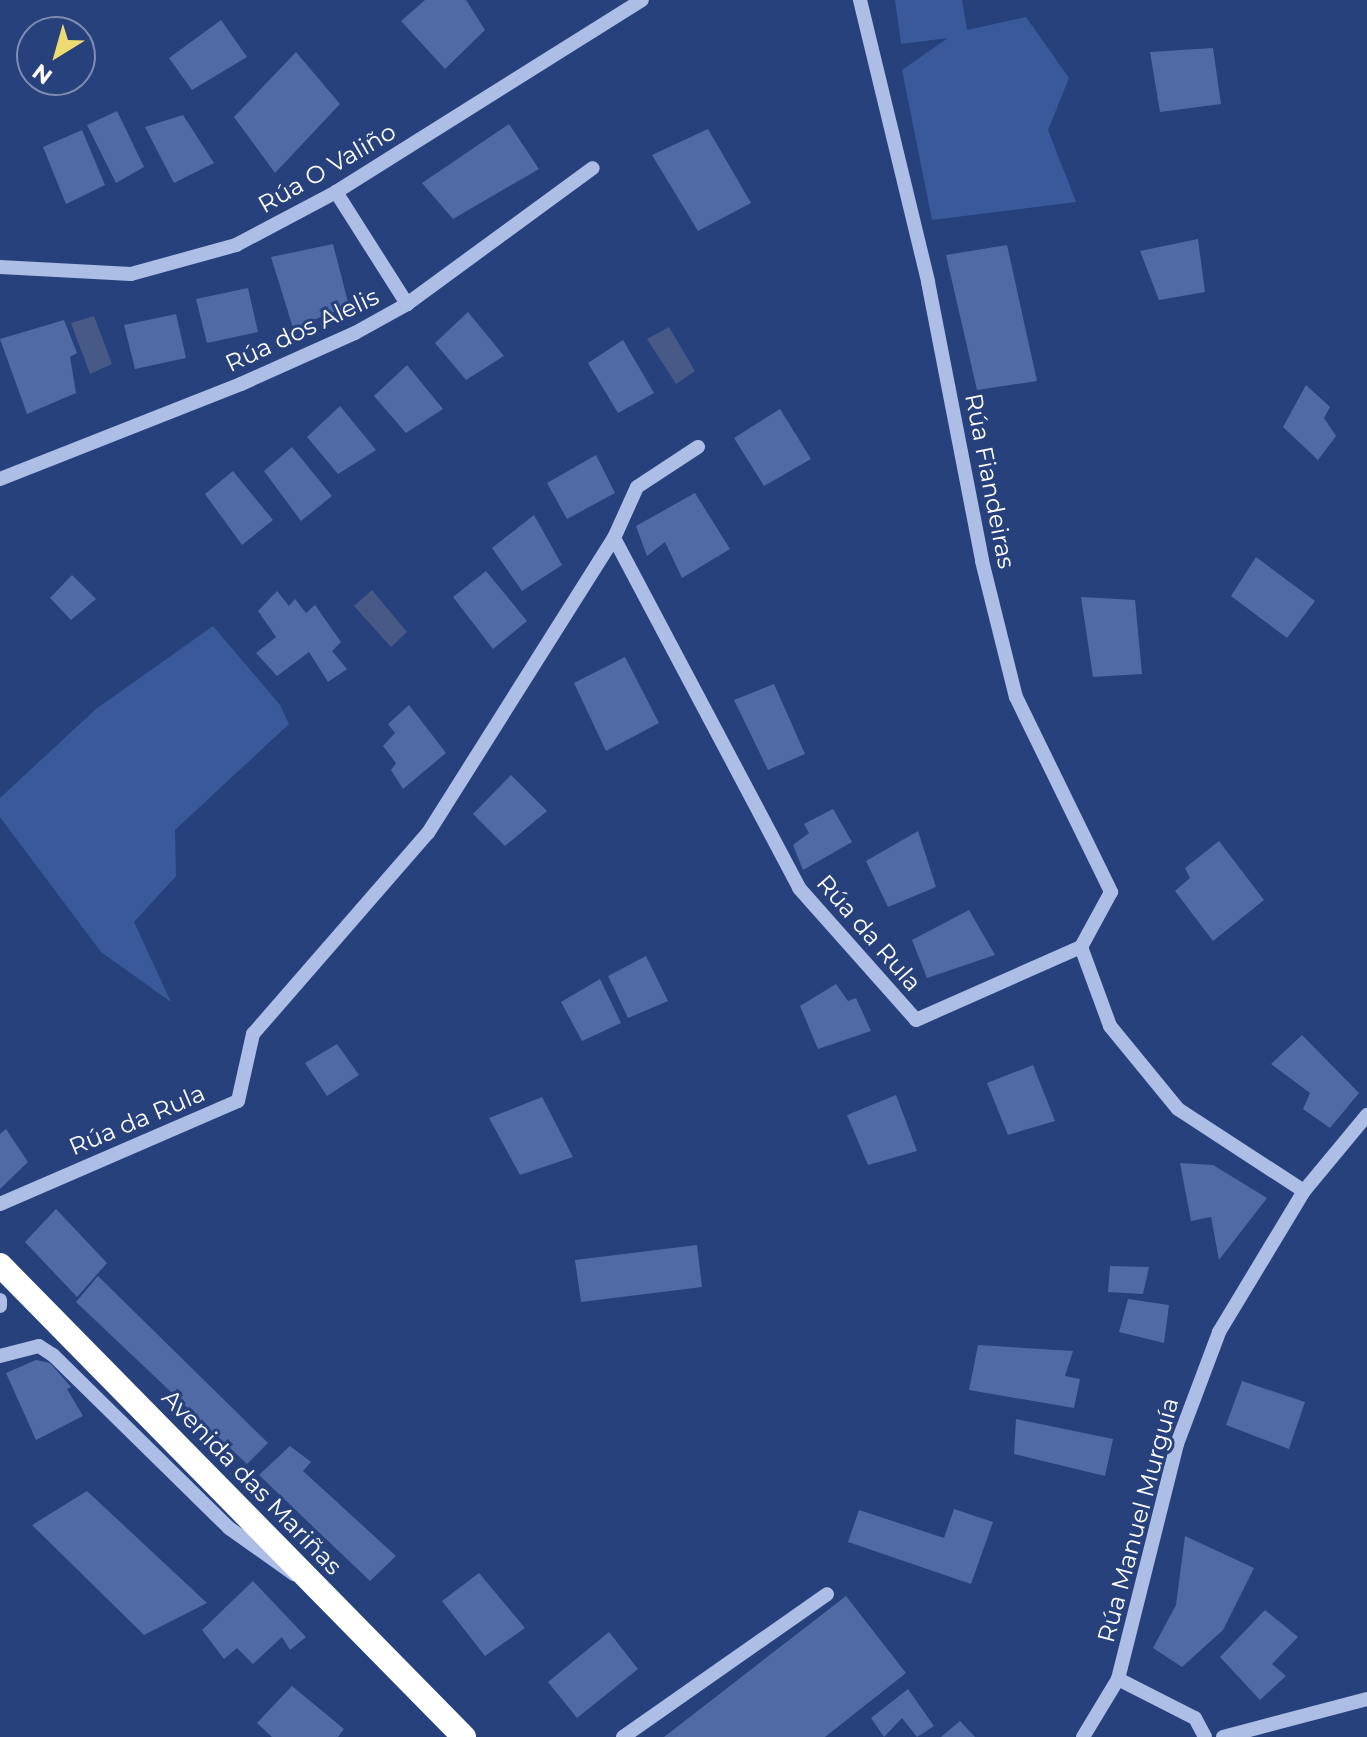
<!DOCTYPE html>
<meta charset="utf-8">
<style>
body{margin:0}
#map{position:relative;width:1367px;height:1737px;overflow:hidden;background:#27417d;font-family:Montserrat,sans-serif}
div>[style]{position:absolute}
[style*='--x']{left:calc(var(--x)*1px);top:calc(var(--y)*1px);width:calc(var(--w)*1px);rotate:calc(var(--a)*1deg)}
.green>*{inset:0;background:#3a599a}
.water>*{inset:0;background:#475986}
.building>*{inset:0;background:#4f6aa5}
.minor>*{height:14px;margin:-7px;padding:0 7px;transform-origin:7px;border-radius:7px;background:#acbee5}
.highway>*{height:24px;margin:-12px;padding:0 12px;transform-origin:12px;border-radius:12px;background:#fff}
span{translate:-50% -50%;white-space:nowrap;text-align:center;line-height:1.15;-webkit-text-stroke:6px #27417d;paint-order:stroke}
.street-label{font-size:24px;color:#fff}
.north{position:absolute;left:16px;top:16px;width:80px;height:80px;box-sizing:border-box;background:#27417d;border:2px solid #7d8db1;border-radius:50%;rotate:217deg;font-size:22px;font-weight:700;line-height:32px;text-align:center;color:#fff}
.north::after{content:'';display:block;margin:auto;width:28px;height:36px;background:#edda71;clip-path:polygon(50% 0,100% 100%,50% 72%,0 100%)}
</style>
<div id="map">
<div class="green">
<div style="clip-path:polygon(895px 0,962px 0,967px 30px,1026px 17px,1069px 78px,1048px 130px,1076px 202px,932px 220px,902px 70px,948px 38px,901px 44px)"></div>
<div style="clip-path:polygon(213px 626px,280px 705px,289px 724px,175px 830px,176px 876px,134px 922px,171px 1002px,101px 952px,0 817px,0 798px,96px 709px)"></div>
</div>
<div class="water">
<div style="clip-path:polygon(94px 316px,112px 364px,90px 374px,71px 323px)"></div>
<div style="clip-path:polygon(669px 327px,695px 371px,676px 384px,647px 339px)"></div>
<div style="clip-path:polygon(372px 590px,407px 632px,391px 647px,354px 606px)"></div>
</div>
<div class="building">
<div style="clip-path:polygon(425px 0,466px 0,485px 30px,445px 69px,401px 21px)"></div>
<div style="clip-path:polygon(221px 20px,247px 57px,192px 90px,169px 58px)"></div>
<div style="clip-path:polygon(1213px 48px,1221px 104px,1160px 112px,1150px 52px)"></div>
<div style="clip-path:polygon(296px 52px,340px 104px,275px 173px,234px 117px)"></div>
<div style="clip-path:polygon(117px 111px,144px 167px,116px 183px,87px 125px)"></div>
<div style="clip-path:polygon(183px 115px,214px 163px,174px 183px,145px 127px)"></div>
<div style="clip-path:polygon(509px 124px,539px 169px,453px 219px,422px 183px)"></div>
<div style="clip-path:polygon(708px 129px,751px 203px,698px 231px,652px 155px)"></div>
<div style="clip-path:polygon(82px 130px,105px 185px,66px 204px,43px 147px)"></div>
<div style="clip-path:polygon(1198px 239px,1205px 292px,1159px 300px,1140px 251px)"></div>
<div style="clip-path:polygon(333px 244px,349px 306px,293px 328px,271px 257px)"></div>
<div style="clip-path:polygon(1007px 245px,1037px 381px,977px 390px,946px 255px)"></div>
<div style="clip-path:polygon(248px 288px,258px 332px,207px 343px,196px 299px)"></div>
<div style="clip-path:polygon(468px 312px,504px 356px,466px 380px,435px 343px)"></div>
<div style="clip-path:polygon(176px 314px,186px 358px,135px 369px,124px 325px)"></div>
<div style="clip-path:polygon(64px 320px,77px 353px,70px 357px,76px 393px,27px 414px,0 339px)"></div>
<div style="clip-path:polygon(623px 340px,654px 393px,618px 413px,588px 363px)"></div>
<div style="clip-path:polygon(407px 365px,443px 409px,406px 433px,374px 396px)"></div>
<div style="clip-path:polygon(1306px 385px,1330px 407px,1324px 418px,1336px 436px,1318px 460px,1283px 427px)"></div>
<div style="clip-path:polygon(340px 406px,376px 450px,338px 474px,307px 437px)"></div>
<div style="clip-path:polygon(780px 409px,811px 459px,764px 486px,734px 438px)"></div>
<div style="clip-path:polygon(292px 447px,332px 496px,301px 521px,264px 471px)"></div>
<div style="clip-path:polygon(596px 455px,615px 493px,567px 519px,547px 483px)"></div>
<div style="clip-path:polygon(233px 471px,273px 520px,242px 545px,205px 494px)"></div>
<div style="clip-path:polygon(695px 493px,730px 549px,682px 578px,665px 542px,647px 556px,636px 526px)"></div>
<div style="clip-path:polygon(534px 515px,562px 565px,522px 591px,492px 548px)"></div>
<div style="clip-path:polygon(1256px 557px,1315px 601px,1287px 638px,1231px 596px)"></div>
<div style="clip-path:polygon(486px 571px,527px 621px,493px 649px,453px 597px)"></div>
<div style="clip-path:polygon(72px 575px,96px 599px,71px 620px,50px 598px)"></div>
<div style="clip-path:polygon(277px 591px,289px 606px,295px 599px,306px 613px,315px 605px,341px 642px,332px 651px,347px 669px,328px 682px,309px 652px,277px 676px,256px 653px,276px 637px,258px 611px)"></div>
<div style="clip-path:polygon(1081px 597px,1135px 600px,1142px 674px,1093px 677px)"></div>
<div style="clip-path:polygon(625px 657px,659px 723px,606px 751px,574px 683px)"></div>
<div style="clip-path:polygon(774px 684px,805px 754px,768px 770px,734px 700px)"></div>
<div style="clip-path:polygon(409px 705px,446px 753px,403px 789px,391px 770px,396px 763px,383px 746px,395px 733px,388px 724px)"></div>
<div style="clip-path:polygon(511px 775px,547px 811px,505px 846px,473px 814px)"></div>
<div style="clip-path:polygon(833px 809px,852px 842px,803px 870px,793px 845px,809px 833px,804px 824px)"></div>
<div style="clip-path:polygon(918px 831px,936px 887px,888px 907px,866px 861px)"></div>
<div style="clip-path:polygon(1219px 841px,1264px 900px,1213px 941px,1175px 891px,1190px 878px,1185px 868px)"></div>
<div style="clip-path:polygon(969px 910px,995px 955px,927px 978px,912px 940px)"></div>
<div style="clip-path:polygon(646px 956px,668px 1001px,628px 1018px,608px 976px)"></div>
<div style="clip-path:polygon(600px 979px,621px 1023px,582px 1041px,561px 1002px)"></div>
<div style="clip-path:polygon(836px 984px,848px 1001px,856px 998px,871px 1031px,818px 1049px,800px 1006px)"></div>
<div style="clip-path:polygon(1302px 1035px,1359px 1093px,1330px 1128px,1303px 1109px,1310px 1093px,1271px 1064px)"></div>
<div style="clip-path:polygon(337px 1044px,359px 1075px,327px 1096px,305px 1063px)"></div>
<div style="clip-path:polygon(1033px 1065px,1055px 1121px,1008px 1135px,987px 1083px)"></div>
<div style="clip-path:polygon(896px 1095px,917px 1151px,868px 1165px,847px 1115px)"></div>
<div style="clip-path:polygon(542px 1097px,573px 1157px,520px 1175px,489px 1118px)"></div>
<div style="clip-path:polygon(6px 1129px,28px 1162px,0 1189px,0 1134px)"></div>
<div style="clip-path:polygon(1180px 1163px,1213px 1165px,1267px 1198px,1219px 1260px,1211px 1217px,1191px 1221px)"></div>
<div style="clip-path:polygon(56px 1209px,107px 1263px,77px 1297px,25px 1242px)"></div>
<div style="clip-path:polygon(697px 1245px,702px 1287px,581px 1302px,575px 1260px)"></div>
<div style="clip-path:polygon(1110px 1266px,1149px 1267px,1143px 1294px,1108px 1292px)"></div>
<div style="clip-path:polygon(98px 1276px,268px 1443px,247px 1464px,76px 1302px)"></div>
<div style="clip-path:polygon(1128px 1299px,1169px 1305px,1164px 1343px,1119px 1332px)"></div>
<div style="clip-path:polygon(978px 1345px,1073px 1351px,1065px 1376px,1080px 1379px,1074px 1408px,969px 1390px)"></div>
<div style="clip-path:polygon(36px 1360px,50px 1363px,71px 1387px,67px 1389px,83px 1416px,36px 1440px,6px 1373px)"></div>
<div style="clip-path:polygon(1242px 1381px,1305px 1402px,1289px 1449px,1226px 1425px)"></div>
<div style="clip-path:polygon(1016px 1419px,1113px 1439px,1105px 1476px,1014px 1454px)"></div>
<div style="clip-path:polygon(290px 1446px,311px 1462px,303px 1471px,396px 1556px,370px 1581px,259px 1475px)"></div>
<div style="clip-path:polygon(87px 1491px,207px 1603px,144px 1635px,32px 1525px)"></div>
<div style="clip-path:polygon(954px 1509px,993px 1522px,971px 1584px,848px 1542px,859px 1510px,944px 1538px)"></div>
<div style="clip-path:polygon(1185px 1536px,1254px 1568px,1223px 1630px,1182px 1667px,1153px 1648px,1176px 1605px)"></div>
<div style="clip-path:polygon(479px 1573px,525px 1628px,485px 1656px,442px 1601px)"></div>
<div style="clip-path:polygon(253px 1581px,306px 1637px,290px 1650px,282px 1637px,253px 1664px,237px 1648px,224px 1659px,202px 1630px)"></div>
<div style="clip-path:polygon(846px 1596px,906px 1673px,825px 1737px,664px 1737px)"></div>
<div style="clip-path:polygon(1265px 1610px,1298px 1637px,1272px 1664px,1286px 1676px,1260px 1700px,1220px 1657px)"></div>
<div style="clip-path:polygon(609px 1632px,638px 1669px,577px 1718px,548px 1682px)"></div>
<div style="clip-path:polygon(292px 1686px,344px 1729px,338px 1737px,272px 1737px,257px 1723px)"></div>
<div style="clip-path:polygon(908px 1689px,934px 1726px,917px 1737px,902px 1718px,884px 1737px,871px 1718px)"></div>
<div style="clip-path:polygon(960px 1721px,975px 1737px,941px 1737px)"></div>
</div>
<div class="minor">
<div style="--x:860;--y:0;--w:290;--a:76.4"></div>
<div style="--x:928;--y:282;--w:284;--a:79"></div>
<div style="--x:982;--y:561;--w:140;--a:76"></div>
<div style="--x:1016;--y:697;--w:217;--a:64"></div>
<div style="--x:1111;--y:892;--w:63;--a:118.6"></div>
<div style="--x:336;--y:192;--w:133;--a:57.6"></div>
<div style="--x:0;--y:267;--w:131;--a:3.1"></div>
<div style="--x:131;--y:274;--w:109;--a:-15.4"></div>
<div style="--x:236;--y:245;--w:113;--a:-27.9"></div>
<div style="--x:336;--y:192;--w:361;--a:-32.1"></div>
<div style="--x:0;--y:479;--w:259;--a:-21.5"></div>
<div style="--x:241;--y:384;--w:125;--a:-24.1"></div>
<div style="--x:355;--y:333;--w:60;--a:-29.1"></div>
<div style="--x:407;--y:304;--w:230;--a:-36.2"></div>
<div style="--x:614;--y:538;--w:396;--a:62.1"></div>
<div style="--x:799;--y:888;--w:176;--a:48.4"></div>
<div style="--x:916;--y:1020;--w:180;--a:-23.9"></div>
<div style="--x:1081;--y:947;--w:84;--a:69.8"></div>
<div style="--x:1110;--y:1026;--w:107;--a:50.7"></div>
<div style="--x:1178;--y:1109;--w:150;--a:33.1"></div>
<div style="--x:0;--y:1204;--w:259;--a:-23.4"></div>
<div style="--x:238;--y:1101;--w:69;--a:-77.4"></div>
<div style="--x:253;--y:1034;--w:267;--a:-49"></div>
<div style="--x:428;--y:833;--w:349;--a:-57.8"></div>
<div style="--x:614;--y:538;--w:56;--a:-65.7"></div>
<div style="--x:637;--y:487;--w:73;--a:-33.3"></div>
<div style="--x:0;--y:1300;--w:6;--a:90"></div>
<div style="--x:0;--y:1356;--w:40;--a:-14.4"></div>
<div style="--x:39;--y:1346;--w:17;--a:33"></div>
<div style="--x:53;--y:1355;--w:247;--a:44.5"></div>
<div style="--x:229;--y:1528;--w:80;--a:35.3"></div>
<div style="--x:1118;--y:1679;--w:86;--a:26.9"></div>
<div style="--x:1195;--y:1718;--w:21;--a:62"></div>
<div style="--x:623;--y:1737;--w:249;--a:-35"></div>
<div style="--x:1083;--y:1737;--w:68;--a:-58.9"></div>
<div style="--x:1118;--y:1679;--w:242;--a:-75.9"></div>
<div style="--x:1177;--y:1444;--w:120;--a:-69.4"></div>
<div style="--x:1219;--y:1332;--w:165;--a:-58.9"></div>
<div style="--x:1304;--y:1191;--w:99;--a:-50.3"></div>
<div style="--x:1223;--y:1737;--w:149;--a:-14.8"></div>
</div>
<div class="highway">
<div style="--x:0;--y:1265;--w:662;--a:45.49"></div>
</div>
<div class="street-label">
<span style="left:327px;top:168px;rotate:-30deg">Rúa O Valiño</span>
<span style="left:302px;top:330px;rotate:-25deg">Rúa dos Alelis</span>
<span style="left:990px;top:481px;rotate:79deg">Rúa Fiandeiras</span>
<span style="left:869px;top:933px;rotate:49deg">Rúa da Rula</span>
<span style="left:137px;top:1120px;rotate:-23deg">Rúa da Rula</span>
<span style="left:252px;top:1482px;rotate:46deg">Avenida das Mariñas</span>
<span style="left:1138px;top:1520px;rotate:-75deg">Rúa Manuel Murguía</span>
</div>
<div class="north">N</div>
</div>
